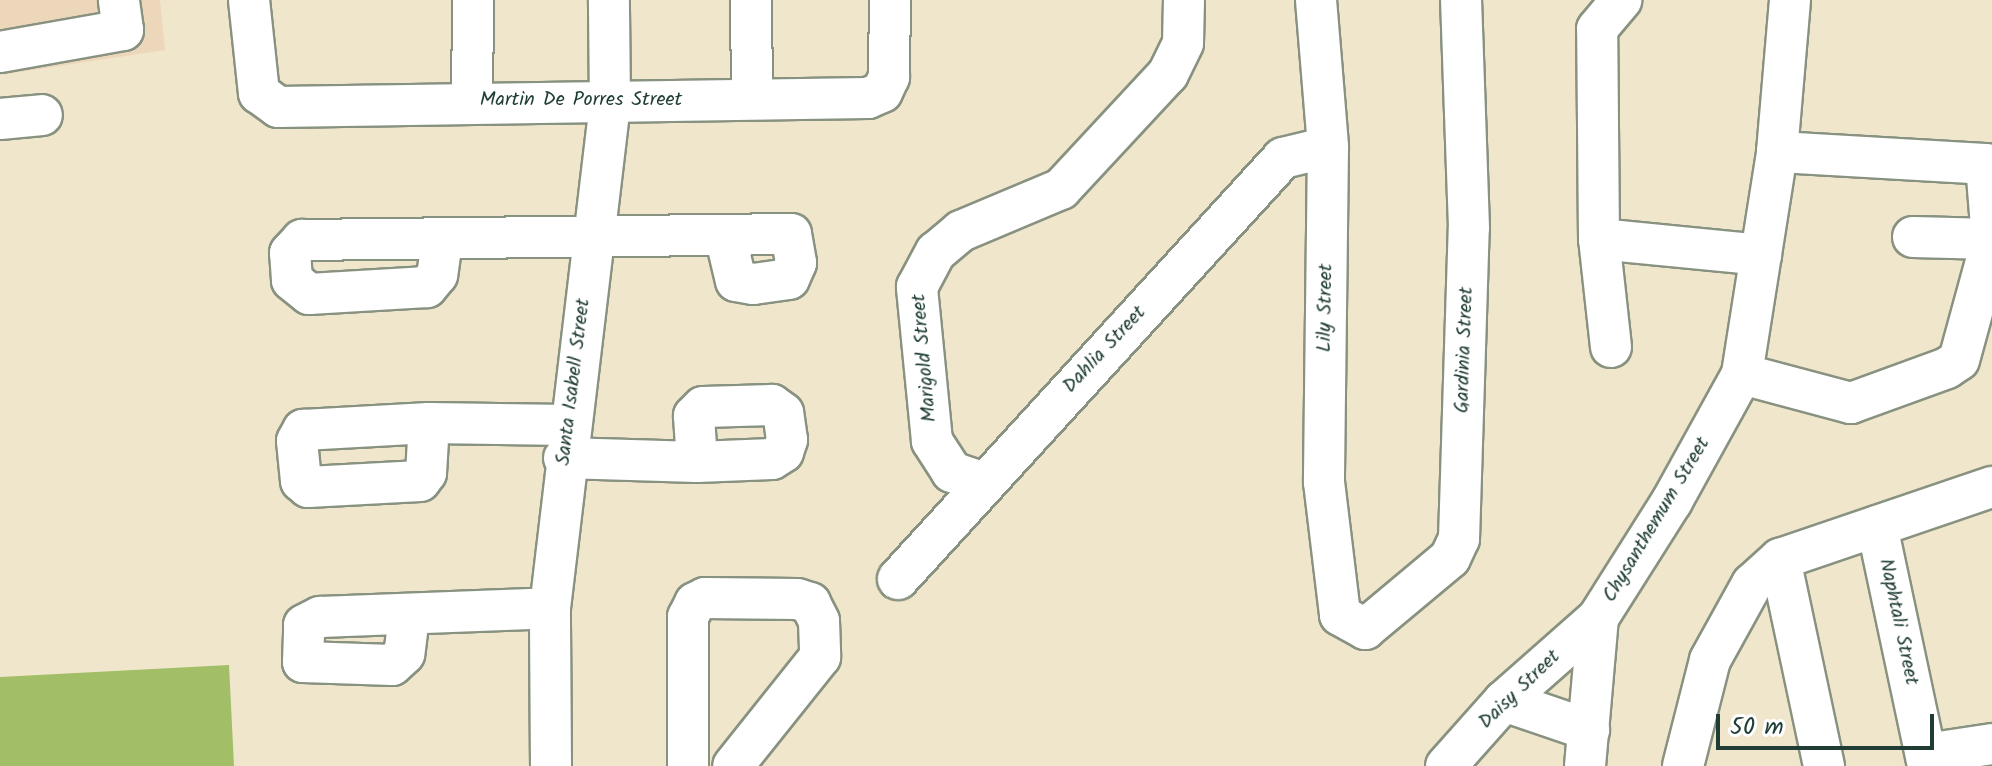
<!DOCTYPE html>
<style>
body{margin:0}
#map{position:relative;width:1992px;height:766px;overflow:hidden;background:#f0e6cc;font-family:Kalam,sans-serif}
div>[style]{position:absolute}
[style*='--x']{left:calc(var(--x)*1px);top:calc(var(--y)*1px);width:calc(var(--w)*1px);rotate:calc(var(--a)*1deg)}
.built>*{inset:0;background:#edd7bb}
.green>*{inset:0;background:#a2be66}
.roads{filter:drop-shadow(2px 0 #889280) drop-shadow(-2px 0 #889280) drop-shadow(0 2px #889280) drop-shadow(0 -2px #889280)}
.minor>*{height:40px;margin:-20px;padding:0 20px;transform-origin:20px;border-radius:20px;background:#fff}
span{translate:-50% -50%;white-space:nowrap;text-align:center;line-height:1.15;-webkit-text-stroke:8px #fff;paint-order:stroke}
.street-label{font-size:20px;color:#1f3d34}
.scale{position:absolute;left:1716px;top:714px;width:218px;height:36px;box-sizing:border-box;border:4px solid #1f3d34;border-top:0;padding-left:10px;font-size:24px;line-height:28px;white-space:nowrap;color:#1f3d34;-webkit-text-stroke:6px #fff;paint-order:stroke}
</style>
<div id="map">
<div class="built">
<div style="clip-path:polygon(0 0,160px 0,165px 50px,0 75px)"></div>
</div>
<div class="green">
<div style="clip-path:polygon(229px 665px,234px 766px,0 766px,0 677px)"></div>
</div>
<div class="roads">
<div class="minor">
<div style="--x:249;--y:0;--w:94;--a:83.9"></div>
<div style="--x:259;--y:93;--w:24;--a:36"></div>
<div style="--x:278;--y:107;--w:590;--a:-0.87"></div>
<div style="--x:868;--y:98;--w:15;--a:-23"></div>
<div style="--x:882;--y:92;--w:17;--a:-65"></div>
<div style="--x:889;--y:77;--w:77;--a:-89.3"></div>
<div style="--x:751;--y:0;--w:96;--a:89.4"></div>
<div style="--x:1316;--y:0;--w:147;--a:85.3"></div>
<div style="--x:1328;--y:147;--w:335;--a:90.7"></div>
<div style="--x:1324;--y:482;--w:134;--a:83.1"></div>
<div style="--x:1340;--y:615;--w:29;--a:29"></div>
<div style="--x:1365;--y:629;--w:111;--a:-39.9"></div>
<div style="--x:1450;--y:558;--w:21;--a:-65"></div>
<div style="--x:1459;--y:539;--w:311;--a:-88.2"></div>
<div style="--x:1469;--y:228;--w:228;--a:-92"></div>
<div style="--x:0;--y:52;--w:125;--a:-10.1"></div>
<div style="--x:123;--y:30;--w:30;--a:-98"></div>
<div style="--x:472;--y:101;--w:101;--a:-89.4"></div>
<div style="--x:0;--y:119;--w:42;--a:-5.4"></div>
<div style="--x:1913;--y:237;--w:79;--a:1.5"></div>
<div style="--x:1599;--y:239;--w:163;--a:5.6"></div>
<div style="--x:442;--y:241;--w:34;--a:98"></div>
<div style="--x:437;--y:275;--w:16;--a:130"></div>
<div style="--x:427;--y:287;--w:118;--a:176.6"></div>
<div style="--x:309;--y:294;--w:22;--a:-141"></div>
<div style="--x:292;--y:280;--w:27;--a:-94"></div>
<div style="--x:290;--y:253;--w:18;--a:-47"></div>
<div style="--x:302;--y:240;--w:489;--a:-0.7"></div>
<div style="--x:791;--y:234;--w:29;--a:80"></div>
<div style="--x:796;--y:263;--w:17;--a:114"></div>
<div style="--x:789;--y:279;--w:36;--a:172"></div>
<div style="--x:753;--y:284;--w:17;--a:-170"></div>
<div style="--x:736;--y:281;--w:47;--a:-103.4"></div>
<div style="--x:1611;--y:347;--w:109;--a:-96.3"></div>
<div style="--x:1599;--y:239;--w:210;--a:-90.5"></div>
<div style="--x:1597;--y:29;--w:38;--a:-50"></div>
<div style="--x:1742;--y:374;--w:113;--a:14.9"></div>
<div style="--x:1851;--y:403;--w:102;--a:-20"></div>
<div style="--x:1947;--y:368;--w:14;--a:-34"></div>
<div style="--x:1959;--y:360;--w:125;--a:-74.7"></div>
<div style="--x:1992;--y:239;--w:75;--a:-94.6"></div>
<div style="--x:1986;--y:164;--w:209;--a:-176.7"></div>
<div style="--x:429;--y:423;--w:50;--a:93.4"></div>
<div style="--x:426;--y:473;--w:10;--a:127"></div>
<div style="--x:420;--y:481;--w:112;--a:176.9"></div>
<div style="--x:308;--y:487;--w:9;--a:-139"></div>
<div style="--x:301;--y:481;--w:40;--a:-95.7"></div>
<div style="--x:297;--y:441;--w:13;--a:-61"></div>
<div style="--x:303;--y:430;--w:126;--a:-3.2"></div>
<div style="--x:429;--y:423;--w:139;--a:0.8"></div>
<div style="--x:564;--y:458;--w:133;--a:1.7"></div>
<div style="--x:697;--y:462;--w:75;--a:-2.3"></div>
<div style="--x:772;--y:459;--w:13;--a:-32"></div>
<div style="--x:783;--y:452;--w:13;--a:-72"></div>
<div style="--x:787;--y:440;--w:27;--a:-98"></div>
<div style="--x:783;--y:413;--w:14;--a:-144"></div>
<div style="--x:772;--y:405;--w:69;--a:178.3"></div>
<div style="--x:703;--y:407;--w:13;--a:135"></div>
<div style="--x:694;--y:416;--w:46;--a:86.3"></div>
<div style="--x:981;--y:482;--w:31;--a:-161"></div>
<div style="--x:952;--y:472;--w:37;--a:-123"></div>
<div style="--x:932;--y:441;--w:155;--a:-95.6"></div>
<div style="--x:917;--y:287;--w:40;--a:-62"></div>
<div style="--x:936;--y:252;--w:33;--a:-40"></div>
<div style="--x:961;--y:231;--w:108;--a:-22.8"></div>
<div style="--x:1061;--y:189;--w:157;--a:-47.1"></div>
<div style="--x:1168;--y:74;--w:34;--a:-64"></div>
<div style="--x:1183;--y:43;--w:43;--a:-88.7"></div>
<div style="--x:1877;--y:526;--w:245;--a:78"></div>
<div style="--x:1780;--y:559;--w:212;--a:78"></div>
<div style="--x:898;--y:579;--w:570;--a:-47.56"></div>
<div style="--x:1283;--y:158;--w:46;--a:-13.7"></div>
<div style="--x:409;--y:616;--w:38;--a:97"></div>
<div style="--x:404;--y:654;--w:16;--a:137"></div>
<div style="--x:392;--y:665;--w:89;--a:-178.1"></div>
<div style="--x:303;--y:662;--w:37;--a:-88"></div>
<div style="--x:304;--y:625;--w:18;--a:-27"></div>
<div style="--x:320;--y:617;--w:230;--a:-2.2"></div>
<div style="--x:1504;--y:701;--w:90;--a:18.8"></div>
<div style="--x:1926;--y:754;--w:67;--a:-8.6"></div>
<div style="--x:551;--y:766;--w:158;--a:-90.4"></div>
<div style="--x:550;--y:608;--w:508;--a:-83.21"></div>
<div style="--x:610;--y:104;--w:104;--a:-90.6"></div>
<div style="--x:688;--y:766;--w:149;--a:-90"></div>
<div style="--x:688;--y:617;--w:16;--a:-63"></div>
<div style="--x:695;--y:603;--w:11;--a:-27"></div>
<div style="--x:705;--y:598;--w:92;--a:0.6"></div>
<div style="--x:797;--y:599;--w:14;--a:17"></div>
<div style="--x:810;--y:603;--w:20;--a:63"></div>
<div style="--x:819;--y:621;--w:36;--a:88"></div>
<div style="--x:820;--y:657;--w:139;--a:128.6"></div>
<div style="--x:1446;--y:766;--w:87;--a:-48.3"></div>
<div style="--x:1504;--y:701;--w:125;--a:-41.4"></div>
<div style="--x:1585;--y:766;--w:149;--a:-85"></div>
<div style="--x:1598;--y:618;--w:138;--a:-57.7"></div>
<div style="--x:1672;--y:501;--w:145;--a:-61.1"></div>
<div style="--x:1742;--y:374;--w:225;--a:-81"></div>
<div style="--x:1777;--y:152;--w:153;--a:-85.1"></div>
<div style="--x:1683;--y:766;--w:109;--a:-75.7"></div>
<div style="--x:1710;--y:660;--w:87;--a:-61.1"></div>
<div style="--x:1752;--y:584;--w:38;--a:-42"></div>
<div style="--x:1780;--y:559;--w:224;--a:-18.8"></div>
</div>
</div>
<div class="street-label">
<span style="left:581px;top:100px">Martin De Porres Street</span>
<span style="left:1326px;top:308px;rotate:-89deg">Lily Street</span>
<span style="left:1105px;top:350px;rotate:-47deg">Dahlia Street</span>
<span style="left:1465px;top:350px;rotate:-88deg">Gardinia Street</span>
<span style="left:925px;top:358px;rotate:-95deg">Marigold Street</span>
<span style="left:574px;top:382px;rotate:-83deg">Santa Isabell Street</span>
<span style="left:1657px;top:520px;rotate:-59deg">Chysanthemum Street</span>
<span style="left:1898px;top:622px;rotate:78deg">Naphtali Street</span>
<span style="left:1520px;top:690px;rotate:-44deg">Daisy Street</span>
</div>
<div class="scale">50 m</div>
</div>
